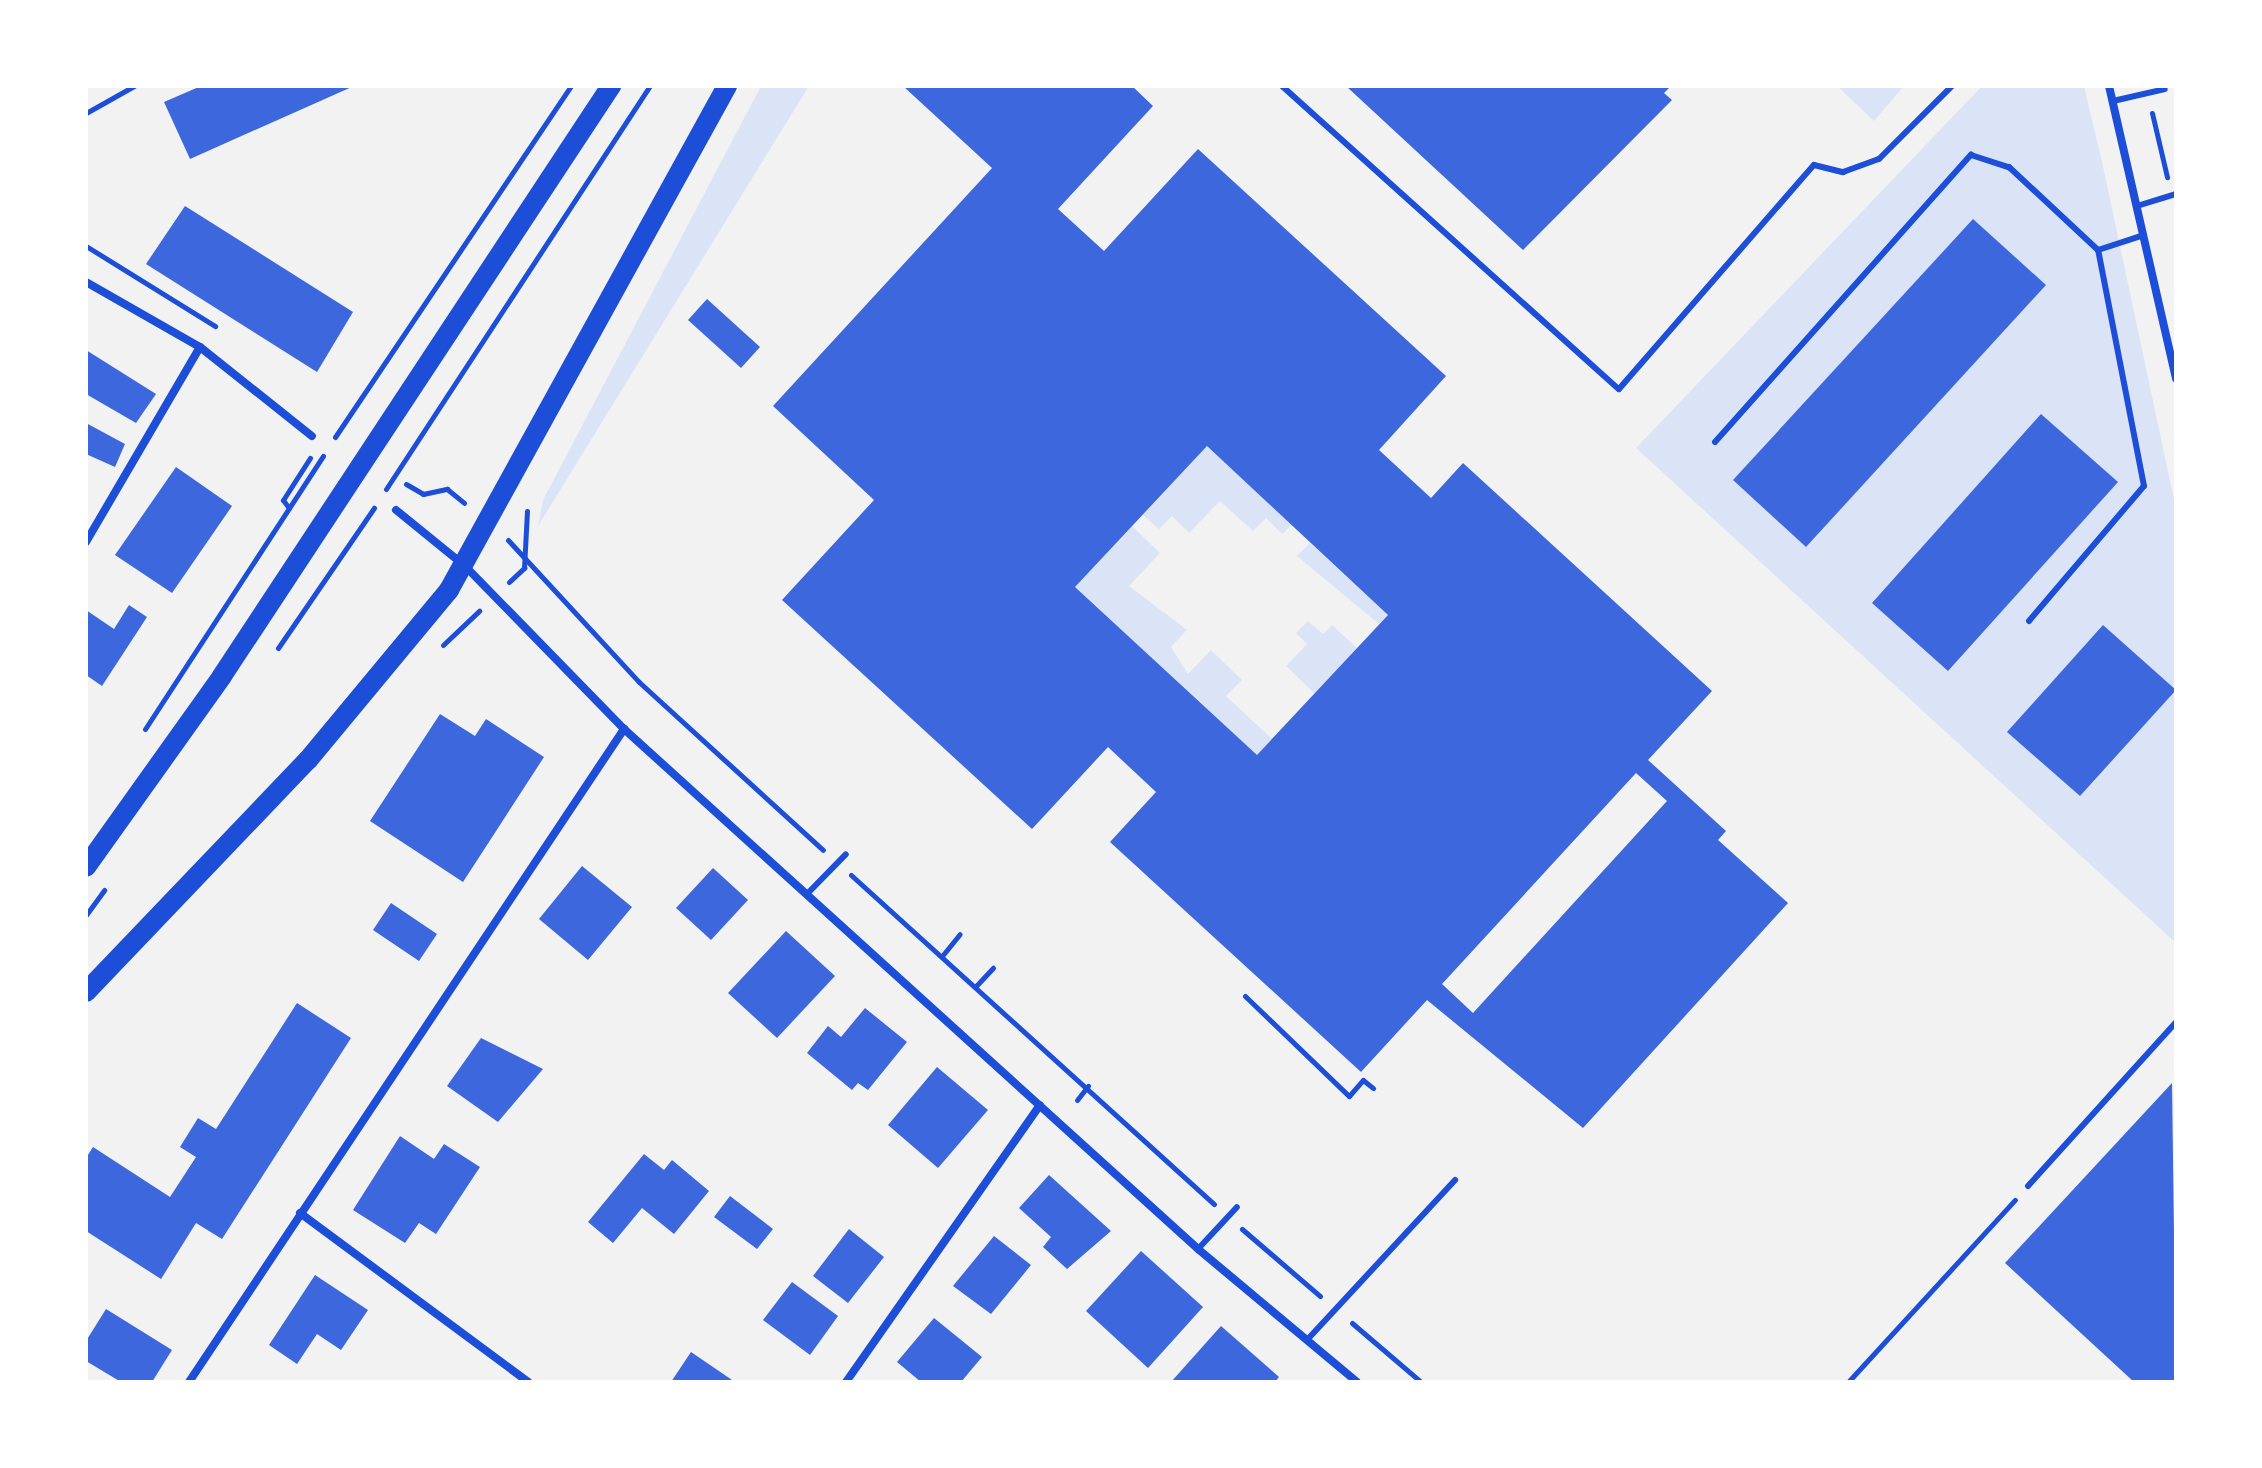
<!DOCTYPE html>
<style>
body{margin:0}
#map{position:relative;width:2262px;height:1468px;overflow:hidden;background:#f2f2f2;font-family:Poppins,sans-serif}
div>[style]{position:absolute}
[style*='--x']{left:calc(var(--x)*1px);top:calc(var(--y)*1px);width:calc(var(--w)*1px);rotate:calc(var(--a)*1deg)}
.green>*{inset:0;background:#dbe4f7}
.building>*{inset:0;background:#3d67dc}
.path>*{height:5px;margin:-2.5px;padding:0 2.5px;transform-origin:2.5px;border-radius:2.5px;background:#1d4ed8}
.service>*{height:6px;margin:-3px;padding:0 3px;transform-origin:3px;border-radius:3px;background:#1d4ed8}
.minor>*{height:8px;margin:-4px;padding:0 4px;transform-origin:4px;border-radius:4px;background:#1d4ed8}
.primary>*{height:20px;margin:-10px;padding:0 10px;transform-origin:10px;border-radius:10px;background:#1d4ed8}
span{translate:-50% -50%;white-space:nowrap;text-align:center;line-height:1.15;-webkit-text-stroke:7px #fff;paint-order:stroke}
.frame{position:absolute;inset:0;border:88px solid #fff;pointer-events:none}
</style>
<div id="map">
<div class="green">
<div style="clip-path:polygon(761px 86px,809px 86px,538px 526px,543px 500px)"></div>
<div style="clip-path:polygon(1837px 86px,1904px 86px,1874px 121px)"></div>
<div style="clip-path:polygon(1982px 86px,2084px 86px,2103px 166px,2176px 509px,2176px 943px,1636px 448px)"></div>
<div style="clip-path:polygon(1207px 446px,1292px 525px,1282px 534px,1266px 518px,1253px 531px,1220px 501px,1189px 533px,1172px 516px,1159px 529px,1143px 515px)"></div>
<div style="clip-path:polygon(1132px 526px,1160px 553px,1129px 586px,1187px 630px,1171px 647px,1188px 674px,1211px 650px,1242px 680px,1226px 696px,1272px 739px,1257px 755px,1075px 587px)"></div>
<div style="clip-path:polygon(1310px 543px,1388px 615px,1379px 624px,1297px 556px)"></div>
<div style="clip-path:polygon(1308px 621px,1323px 634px,1332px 625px,1357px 648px,1315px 694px,1286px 666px,1307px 644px,1296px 633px)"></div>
</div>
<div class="building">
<div style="clip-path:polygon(201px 86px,354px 86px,190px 159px,164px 102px)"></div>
<div style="clip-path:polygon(evenodd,903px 86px,1132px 86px,1153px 106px,1058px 209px,1104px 251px,1198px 149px,1446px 376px,1379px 450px,1431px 498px,1463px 463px,1712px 691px,1648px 760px,1726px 831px,1718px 840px,1788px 903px,1583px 1128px,1427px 1000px,1361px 1072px,1110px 842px,1156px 792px,1108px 747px,1032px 829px,782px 600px,874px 500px,773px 406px,992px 168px,903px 86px,1207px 446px,1388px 615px,1257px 755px,1075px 587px,1207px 446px,903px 86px,1636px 773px,1667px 801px,1473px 1013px,1442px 984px,1636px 773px)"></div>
<div style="clip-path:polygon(1346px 86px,1671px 86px,1664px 93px,1672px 100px,1523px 250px)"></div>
<div style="clip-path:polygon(185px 206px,353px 312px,317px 372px,146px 264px)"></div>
<div style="clip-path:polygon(1973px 219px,2046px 285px,1806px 547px,1733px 480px)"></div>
<div style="clip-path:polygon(707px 299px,760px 347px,741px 368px,688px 320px)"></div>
<div style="clip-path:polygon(86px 350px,156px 394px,136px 423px,86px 394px)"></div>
<div style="clip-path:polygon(2041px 414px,2118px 482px,1948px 671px,1872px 603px)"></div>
<div style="clip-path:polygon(86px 423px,125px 444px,115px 467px,86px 454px)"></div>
<div style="clip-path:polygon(176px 467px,232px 506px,172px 593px,115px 555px)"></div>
<div style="clip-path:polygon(129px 605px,147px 617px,102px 686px,86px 675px,86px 610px,114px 629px)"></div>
<div style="clip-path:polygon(2103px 625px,2176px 690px,2080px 796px,2007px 732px)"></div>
<div style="clip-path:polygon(440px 714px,475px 736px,486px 719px,544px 757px,463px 882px,370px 821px)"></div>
<div style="clip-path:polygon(582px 866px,632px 907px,588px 960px,539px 919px)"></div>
<div style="clip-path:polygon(713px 868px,748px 900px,711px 940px,676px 908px)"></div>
<div style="clip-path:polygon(391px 903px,437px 934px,419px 961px,373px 930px)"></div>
<div style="clip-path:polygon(786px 931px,835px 976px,777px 1038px,728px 993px)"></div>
<div style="clip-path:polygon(297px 1003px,351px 1038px,222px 1239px,196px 1223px,161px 1279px,86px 1231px,86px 1158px,93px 1147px,170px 1197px,196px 1157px,180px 1147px,198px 1118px,216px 1129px)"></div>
<div style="clip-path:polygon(865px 1008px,907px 1042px,868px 1090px,858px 1083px,852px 1090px,807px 1053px,828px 1026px,841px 1037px)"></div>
<div style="clip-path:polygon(481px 1038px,543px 1069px,498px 1122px,447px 1086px)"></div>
<div style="clip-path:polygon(937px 1067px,988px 1110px,938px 1168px,888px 1125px)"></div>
<div style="clip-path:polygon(2172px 1083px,2176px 1382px,2134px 1382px,2005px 1263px)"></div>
<div style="clip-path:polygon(400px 1136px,434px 1159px,444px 1144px,480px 1167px,436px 1234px,419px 1223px,405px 1243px,353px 1210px)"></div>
<div style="clip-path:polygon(644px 1154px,664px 1170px,672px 1160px,709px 1191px,674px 1234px,642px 1208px,613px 1243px,588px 1222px)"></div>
<div style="clip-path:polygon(1049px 1175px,1111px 1231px,1067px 1269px,1043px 1247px,1051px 1237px,1019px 1208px)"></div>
<div style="clip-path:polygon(730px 1196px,773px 1229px,757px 1249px,714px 1217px)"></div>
<div style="clip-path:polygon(849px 1229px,884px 1257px,848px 1303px,813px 1276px)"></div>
<div style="clip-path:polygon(994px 1236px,1031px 1265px,991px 1314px,953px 1286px)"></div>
<div style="clip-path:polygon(1141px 1251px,1203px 1307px,1148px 1368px,1086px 1311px)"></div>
<div style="clip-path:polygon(315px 1275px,368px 1310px,341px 1350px,317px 1334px,297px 1364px,269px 1345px)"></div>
<div style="clip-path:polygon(792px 1282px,838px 1316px,810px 1355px,763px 1320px)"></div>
<div style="clip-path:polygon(106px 1309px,172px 1350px,152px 1382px,121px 1382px,86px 1361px,86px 1341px)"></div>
<div style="clip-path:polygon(934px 1318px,982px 1357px,961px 1382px,921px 1382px,897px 1362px)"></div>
<div style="clip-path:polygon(1221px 1326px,1279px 1377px,1275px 1382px,1171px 1382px)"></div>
<div style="clip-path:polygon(691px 1352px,735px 1382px,671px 1382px)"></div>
</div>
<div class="path">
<div style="--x:86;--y:113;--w:55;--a:-29.4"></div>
<div style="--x:2152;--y:113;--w:66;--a:76.8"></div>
<div style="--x:86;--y:246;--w:152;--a:31.8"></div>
<div style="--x:335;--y:437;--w:423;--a:-56.1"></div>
<div style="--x:406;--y:484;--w:20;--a:30"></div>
<div style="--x:423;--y:494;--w:25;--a:-12"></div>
<div style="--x:447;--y:489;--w:22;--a:39"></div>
<div style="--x:386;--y:489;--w:482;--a:-56.8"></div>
<div style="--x:289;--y:508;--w:10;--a:-127"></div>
<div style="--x:283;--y:500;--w:50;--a:-57.3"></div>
<div style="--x:508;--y:540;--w:193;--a:47.3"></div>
<div style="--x:639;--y:682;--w:249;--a:42.4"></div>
<div style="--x:509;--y:582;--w:21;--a:-43"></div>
<div style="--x:524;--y:568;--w:57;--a:-87"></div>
<div style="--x:443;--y:645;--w:50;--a:-43.4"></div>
<div style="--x:278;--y:648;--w:170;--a:-55.6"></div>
<div style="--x:145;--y:729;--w:326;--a:-56.9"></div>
<div style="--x:851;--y:875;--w:490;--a:42.2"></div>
<div style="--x:86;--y:915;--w:31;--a:-54"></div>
<div style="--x:942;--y:956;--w:28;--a:-51"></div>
<div style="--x:976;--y:986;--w:25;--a:-47"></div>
<div style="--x:1245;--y:996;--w:144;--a:43.9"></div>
<div style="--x:1349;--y:1096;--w:21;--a:-49"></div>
<div style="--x:1363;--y:1080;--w:13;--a:39"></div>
<div style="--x:1077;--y:1100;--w:18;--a:-52"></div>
<div style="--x:1242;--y:1229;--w:103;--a:40.7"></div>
<div style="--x:1352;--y:1323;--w:91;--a:40.5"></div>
<div style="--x:1848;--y:1382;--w:247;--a:-47.5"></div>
</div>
<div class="service">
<div style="--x:1282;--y:86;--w:453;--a:42"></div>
<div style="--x:1619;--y:389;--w:297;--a:-49"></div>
<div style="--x:1814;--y:165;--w:30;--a:14"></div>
<div style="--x:1843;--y:172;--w:38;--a:-20"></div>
<div style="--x:1879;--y:159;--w:103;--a:-45"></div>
<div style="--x:2113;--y:101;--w:53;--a:-13"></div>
<div style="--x:2137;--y:206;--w:41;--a:-17.1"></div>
<div style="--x:1715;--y:442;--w:385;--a:-48.3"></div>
<div style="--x:1971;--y:155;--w:40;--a:18"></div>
<div style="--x:2009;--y:167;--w:122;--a:43"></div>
<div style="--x:2098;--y:250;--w:48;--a:-18.1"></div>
<div style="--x:2029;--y:621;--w:177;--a:-49.6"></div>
<div style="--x:2144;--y:486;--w:240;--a:-101"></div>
<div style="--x:808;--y:893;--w:54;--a:-45.7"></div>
<div style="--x:2028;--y:1186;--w:221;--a:-47.9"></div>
<div style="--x:1198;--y:1249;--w:57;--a:-47.1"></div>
<div style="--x:1307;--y:1340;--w:218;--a:-47.2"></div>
</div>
<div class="minor">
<div style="--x:2109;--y:86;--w:300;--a:77.1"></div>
<div style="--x:86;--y:282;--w:131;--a:29.7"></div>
<div style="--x:200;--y:347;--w:143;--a:38.5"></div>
<div style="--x:396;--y:510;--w:89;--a:39.1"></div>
<div style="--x:465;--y:566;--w:228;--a:45.7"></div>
<div style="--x:624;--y:729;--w:775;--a:42.17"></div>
<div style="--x:1198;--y:1249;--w:207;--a:39.9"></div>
<div style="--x:86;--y:542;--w:226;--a:-59.7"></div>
<div style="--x:300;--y:1213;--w:284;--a:36.5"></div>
<div style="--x:189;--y:1382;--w:785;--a:-56.33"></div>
<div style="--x:846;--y:1382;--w:338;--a:-55"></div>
</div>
<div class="primary">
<div style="--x:86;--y:867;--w:234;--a:-54.5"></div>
<div style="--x:222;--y:676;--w:707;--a:-56.6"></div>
<div style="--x:86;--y:992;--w:321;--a:-46.3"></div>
<div style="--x:308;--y:760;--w:221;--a:-50.3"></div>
<div style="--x:449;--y:590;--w:576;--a:-61.12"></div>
</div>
<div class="frame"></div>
</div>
